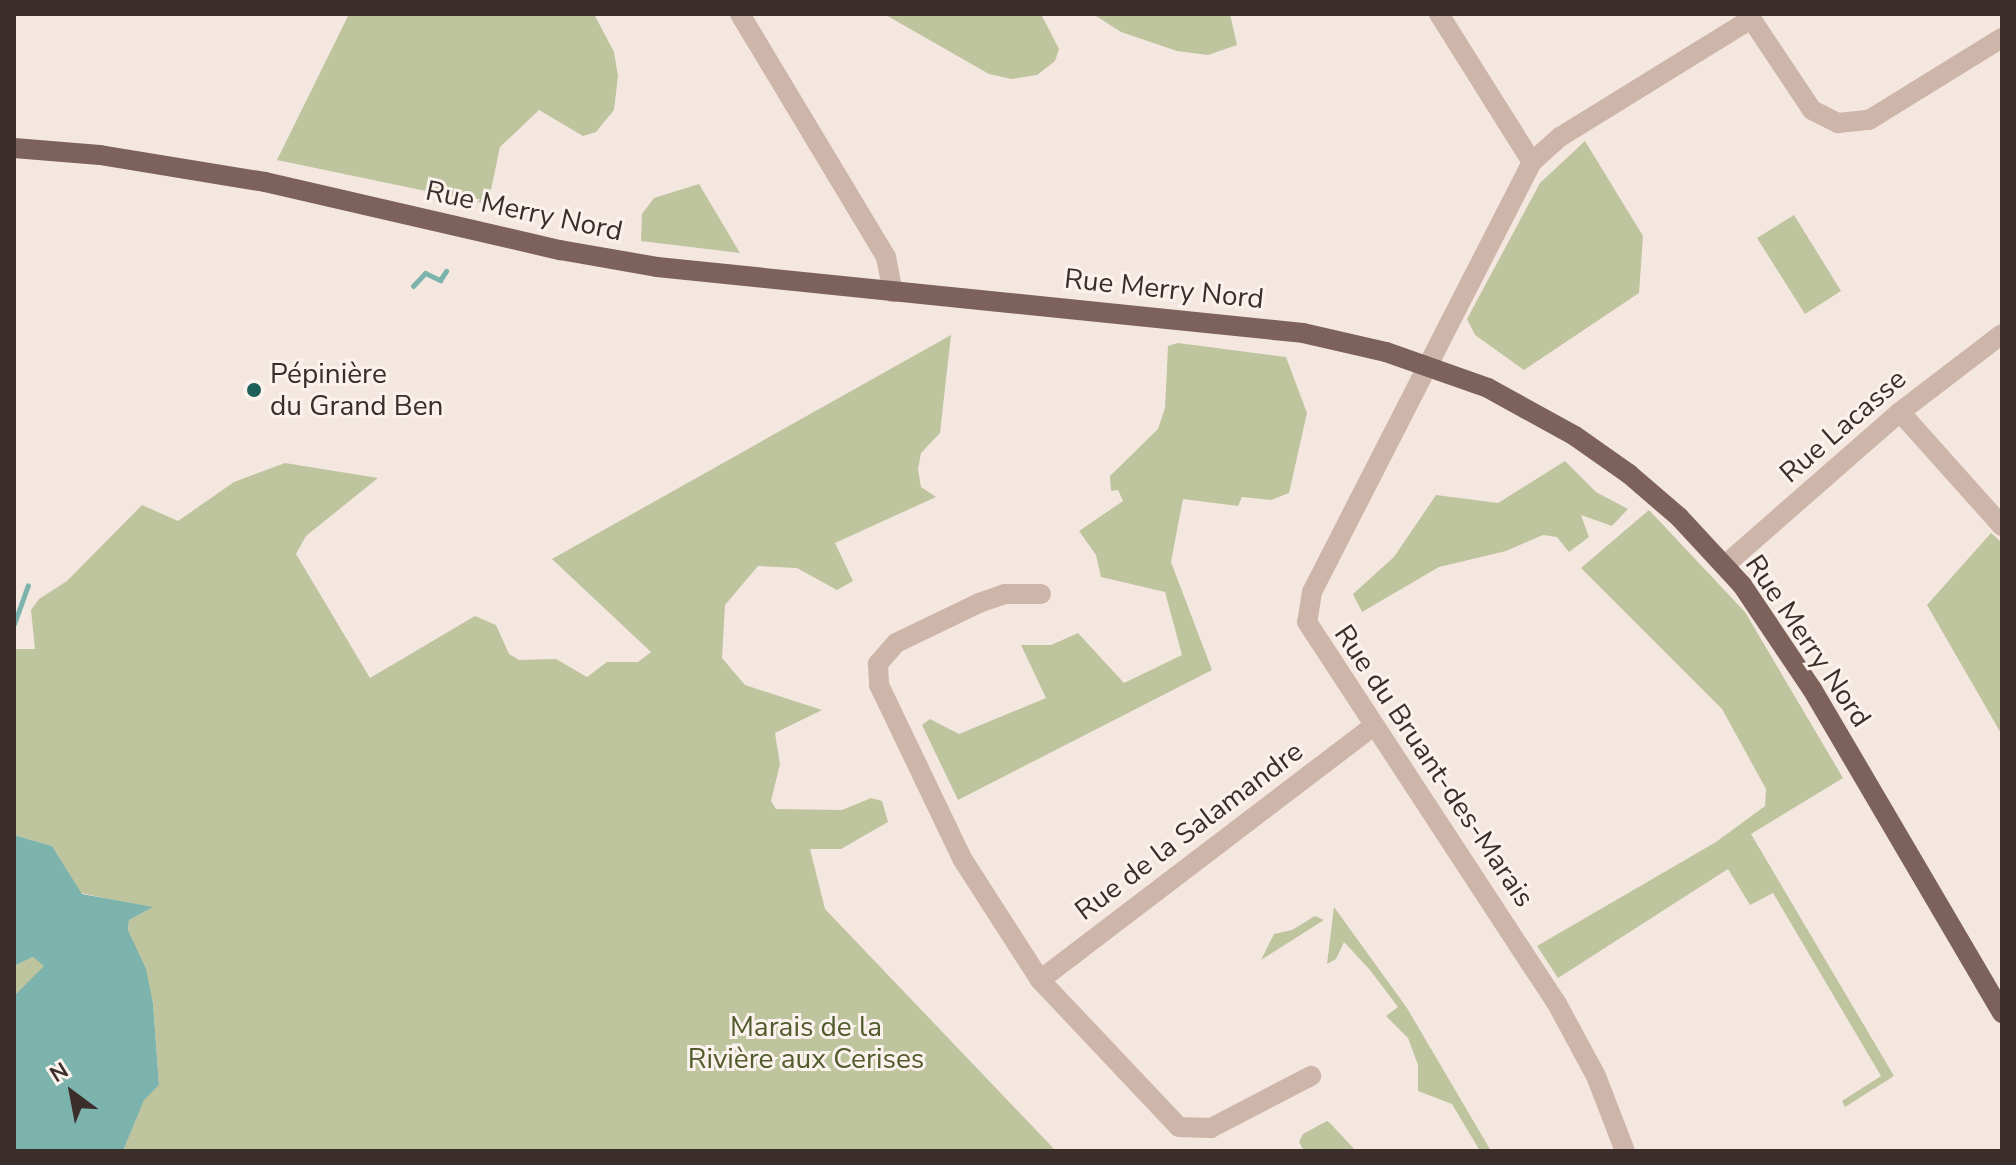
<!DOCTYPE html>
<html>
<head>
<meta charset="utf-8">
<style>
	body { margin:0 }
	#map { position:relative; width:2016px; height:1165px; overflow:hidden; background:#f4e7e0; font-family:"Nunito Sans",sans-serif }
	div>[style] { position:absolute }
	.green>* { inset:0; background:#bec59e }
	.water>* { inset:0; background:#7db3ad }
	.stream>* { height:5px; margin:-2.5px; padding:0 2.5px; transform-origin:2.5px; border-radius:2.5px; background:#7db3ad }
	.minor>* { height:20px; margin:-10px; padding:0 10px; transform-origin:10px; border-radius:10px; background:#ceb5aa }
	.major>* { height:20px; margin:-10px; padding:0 10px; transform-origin:10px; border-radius:10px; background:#7d615b }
	.dots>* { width:22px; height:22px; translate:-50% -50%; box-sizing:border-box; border:4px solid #fbf2ed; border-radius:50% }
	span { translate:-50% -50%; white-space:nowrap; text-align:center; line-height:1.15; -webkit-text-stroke:6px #fbf2ed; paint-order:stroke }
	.street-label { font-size:28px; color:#3b2d2a }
	.poi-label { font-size:28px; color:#3b2d2a }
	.left { translate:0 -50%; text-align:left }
	.park-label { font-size:28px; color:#515b2c }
	.frame { position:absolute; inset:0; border:16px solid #3b2d2a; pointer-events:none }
	.north { position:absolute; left:32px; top:1053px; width:80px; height:80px; -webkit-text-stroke:6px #fbf2ed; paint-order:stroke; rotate:328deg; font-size:22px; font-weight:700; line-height:32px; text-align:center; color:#3b2d2a }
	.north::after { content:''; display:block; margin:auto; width:28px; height:36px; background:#3b2d2a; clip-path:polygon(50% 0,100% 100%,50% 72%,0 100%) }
</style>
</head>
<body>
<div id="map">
	<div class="green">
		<i style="clip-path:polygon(349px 14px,594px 14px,614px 52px,618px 76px,614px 110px,596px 132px,583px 136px,539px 110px,500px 147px,488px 204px,277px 160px)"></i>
		<i style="clip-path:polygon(884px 14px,1041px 14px,1059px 49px,1055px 61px,1037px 75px,1012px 79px,989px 74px)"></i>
		<i style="clip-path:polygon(1093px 14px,1230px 14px,1237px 45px,1208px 55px,1177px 51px,1121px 32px)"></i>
		<i style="clip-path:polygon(1585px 141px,1643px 236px,1639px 293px,1524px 370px,1475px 335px,1467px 319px,1540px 183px)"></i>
		<i style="clip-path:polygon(699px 184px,740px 253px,641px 241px,642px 214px,654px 198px)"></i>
		<i style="clip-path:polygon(1794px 215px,1841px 291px,1805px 314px,1757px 238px)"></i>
		<i style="clip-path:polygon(951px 335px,940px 433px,921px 453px,918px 469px,921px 487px,936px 497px,835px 543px,853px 581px,837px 590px,797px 568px,758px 566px,725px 605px,722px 658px,745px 685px,822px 710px,775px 733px,780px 764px,771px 801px,776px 809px,842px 810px,871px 798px,882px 801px,888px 822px,841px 849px,810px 849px,825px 909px,1056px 1151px,123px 1151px,144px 1099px,159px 1085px,153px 1003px,145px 969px,128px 930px,129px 920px,151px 908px,81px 893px,52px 846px,14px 835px,14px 649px,35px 649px,31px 610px,39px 599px,67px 581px,142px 505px,178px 521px,234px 482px,285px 463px,378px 478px,306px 536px,296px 554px,370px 678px,475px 616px,496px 625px,509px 654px,519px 660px,556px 659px,587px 677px,607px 662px,638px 662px,651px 652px,552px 559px)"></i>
		<i style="clip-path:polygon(1178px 343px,1286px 357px,1307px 413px,1289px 493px,1271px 500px,1242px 497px,1238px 506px,1183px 499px,1171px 562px,1212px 670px,958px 800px,922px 725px,930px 719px,959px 734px,1046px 698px,1021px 645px,1051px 645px,1078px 633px,1124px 683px,1182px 655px,1165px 592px,1101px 577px,1096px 555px,1079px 531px,1123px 501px,1118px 490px,1111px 491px,1110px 476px,1158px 429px,1165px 408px,1168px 346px)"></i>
		<i style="clip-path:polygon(1565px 461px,1596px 492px,1628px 509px,1612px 526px,1581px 515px,1589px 537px,1569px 552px,1557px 537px,1543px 535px,1506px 551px,1439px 567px,1362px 612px,1353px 594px,1394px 557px,1436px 495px,1498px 503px)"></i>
		<i style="clip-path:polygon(1649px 510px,1745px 612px,1843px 778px,1751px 834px,1894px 1076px,1845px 1107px,1842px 1101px,1881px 1076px,1773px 893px,1750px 905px,1728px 869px,1558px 978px,1537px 946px,1716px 842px,1765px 806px,1766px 789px,1722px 709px,1581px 568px)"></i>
		<i style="clip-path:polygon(1991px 533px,2002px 543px,2002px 735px,1927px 605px)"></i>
		<i style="clip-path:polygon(1334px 907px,1407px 1008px,1491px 1151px,1480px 1151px,1452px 1104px,1418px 1091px,1418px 1065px,1408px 1038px,1386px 1016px,1398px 1007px,1370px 970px,1344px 942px,1336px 959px,1327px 964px)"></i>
		<i style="clip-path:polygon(1315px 916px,1324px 920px,1261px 960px,1274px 934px,1292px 930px)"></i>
		<i style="clip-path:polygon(33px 957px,45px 966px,14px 996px,14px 966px)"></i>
		<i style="clip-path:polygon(1327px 1121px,1330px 1123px,1356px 1151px,1304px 1151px,1299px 1142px,1303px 1134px)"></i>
	</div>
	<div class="water">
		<i style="clip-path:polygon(14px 835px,52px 846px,82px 894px,153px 907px,129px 920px,128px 930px,146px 969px,153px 1003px,159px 1085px,144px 1100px,123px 1151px,14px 1151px,14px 996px,44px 966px,33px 957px,14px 966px)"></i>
	</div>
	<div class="stream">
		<i style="left:413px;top:286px;width:18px;rotate:-47deg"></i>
		<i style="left:425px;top:273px;width:17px;rotate:25deg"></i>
		<i style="left:440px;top:280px;width:11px;rotate:-56deg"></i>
		<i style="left:14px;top:624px;width:41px;rotate:-70.3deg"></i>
	</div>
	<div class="minor">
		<i style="left:740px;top:14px;width:283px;rotate:59deg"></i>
		<i style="left:886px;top:257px;width:36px;rotate:79deg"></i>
		<i style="left:1439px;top:14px;width:175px;rotate:57.9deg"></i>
		<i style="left:1532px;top:162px;width:483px;rotate:117.1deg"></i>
		<i style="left:1312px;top:592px;width:30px;rotate:99deg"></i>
		<i style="left:1307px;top:622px;width:454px;rotate:56.8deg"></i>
		<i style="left:1556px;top:1002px;width:84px;rotate:61.6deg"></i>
		<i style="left:1596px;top:1076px;width:80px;rotate:68.9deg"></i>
		<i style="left:1748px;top:14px;width:115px;rotate:56.3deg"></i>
		<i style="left:1812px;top:110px;width:29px;rotate:27deg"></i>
		<i style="left:1838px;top:123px;width:31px;rotate:-6deg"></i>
		<i style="left:1869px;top:120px;width:156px;rotate:-31.7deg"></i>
		<i style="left:1532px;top:162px;width:38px;rotate:-42deg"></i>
		<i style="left:1560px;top:137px;width:225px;rotate:-31.7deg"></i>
		<i style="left:1900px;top:412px;width:153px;rotate:48.2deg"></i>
		<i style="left:1725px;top:565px;width:232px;rotate:-41.2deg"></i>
		<i style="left:1900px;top:412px;width:128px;rotate:-37.4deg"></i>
		<i style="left:1041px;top:594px;width:36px;rotate:180deg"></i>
		<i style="left:1005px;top:594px;width:28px;rotate:161deg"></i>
		<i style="left:979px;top:603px;width:92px;rotate:154.3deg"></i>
		<i style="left:896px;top:643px;width:28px;rotate:131deg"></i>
		<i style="left:878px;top:664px;width:21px;rotate:87deg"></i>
		<i style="left:879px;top:685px;width:194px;rotate:64.4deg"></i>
		<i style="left:963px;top:860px;width:143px;rotate:57.3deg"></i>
		<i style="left:1040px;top:980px;width:202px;rotate:46.6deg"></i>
		<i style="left:1179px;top:1127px;width:32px;rotate:2deg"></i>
		<i style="left:1211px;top:1128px;width:113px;rotate:-27.5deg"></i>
		<i style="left:1040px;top:980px;width:419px;rotate:-37.3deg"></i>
	</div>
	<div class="major">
		<i style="left:14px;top:148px;width:86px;rotate:4.7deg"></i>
		<i style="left:100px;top:155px;width:167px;rotate:9.3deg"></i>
		<i style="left:265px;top:182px;width:303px;rotate:13deg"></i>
		<i style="left:560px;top:250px;width:98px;rotate:9.9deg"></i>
		<i style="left:657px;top:267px;width:649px;rotate:5.83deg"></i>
		<i style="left:1303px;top:333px;width:85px;rotate:12.9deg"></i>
		<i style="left:1386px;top:352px;width:108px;rotate:19.4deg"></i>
		<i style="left:1488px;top:388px;width:99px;rotate:28.9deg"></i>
		<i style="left:1575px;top:436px;width:66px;rotate:35.1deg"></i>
		<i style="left:1629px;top:474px;width:66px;rotate:40.7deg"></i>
		<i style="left:1679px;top:517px;width:93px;rotate:47.2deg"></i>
		<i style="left:1742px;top:585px;width:125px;rotate:56.1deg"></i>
		<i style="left:1812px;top:689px;width:376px;rotate:59.6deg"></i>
	</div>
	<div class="dots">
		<i style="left:254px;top:390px;background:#1d5f59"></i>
	</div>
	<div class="street-label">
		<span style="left:524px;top:211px;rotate:12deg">Rue Merry Nord</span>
		<span style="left:1164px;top:289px;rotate:6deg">Rue Merry Nord</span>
		<span style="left:1843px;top:426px;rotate:-41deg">Rue Lacasse</span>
		<span style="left:1808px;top:641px;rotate:56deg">Rue Merry Nord</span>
		<span style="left:1434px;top:766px;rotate:56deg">Rue du Bruant-des-Marais</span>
		<span style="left:1189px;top:831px;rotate:-37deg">Rue de la Salamandre</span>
	</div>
	<div class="poi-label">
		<span class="left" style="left:270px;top:390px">Pépinière<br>du Grand Ben</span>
	</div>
	<div class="park-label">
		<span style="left:806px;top:1043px">Marais de la<br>Rivière aux Cerises</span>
	</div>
	<div class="frame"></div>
	<div class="north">N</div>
</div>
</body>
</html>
